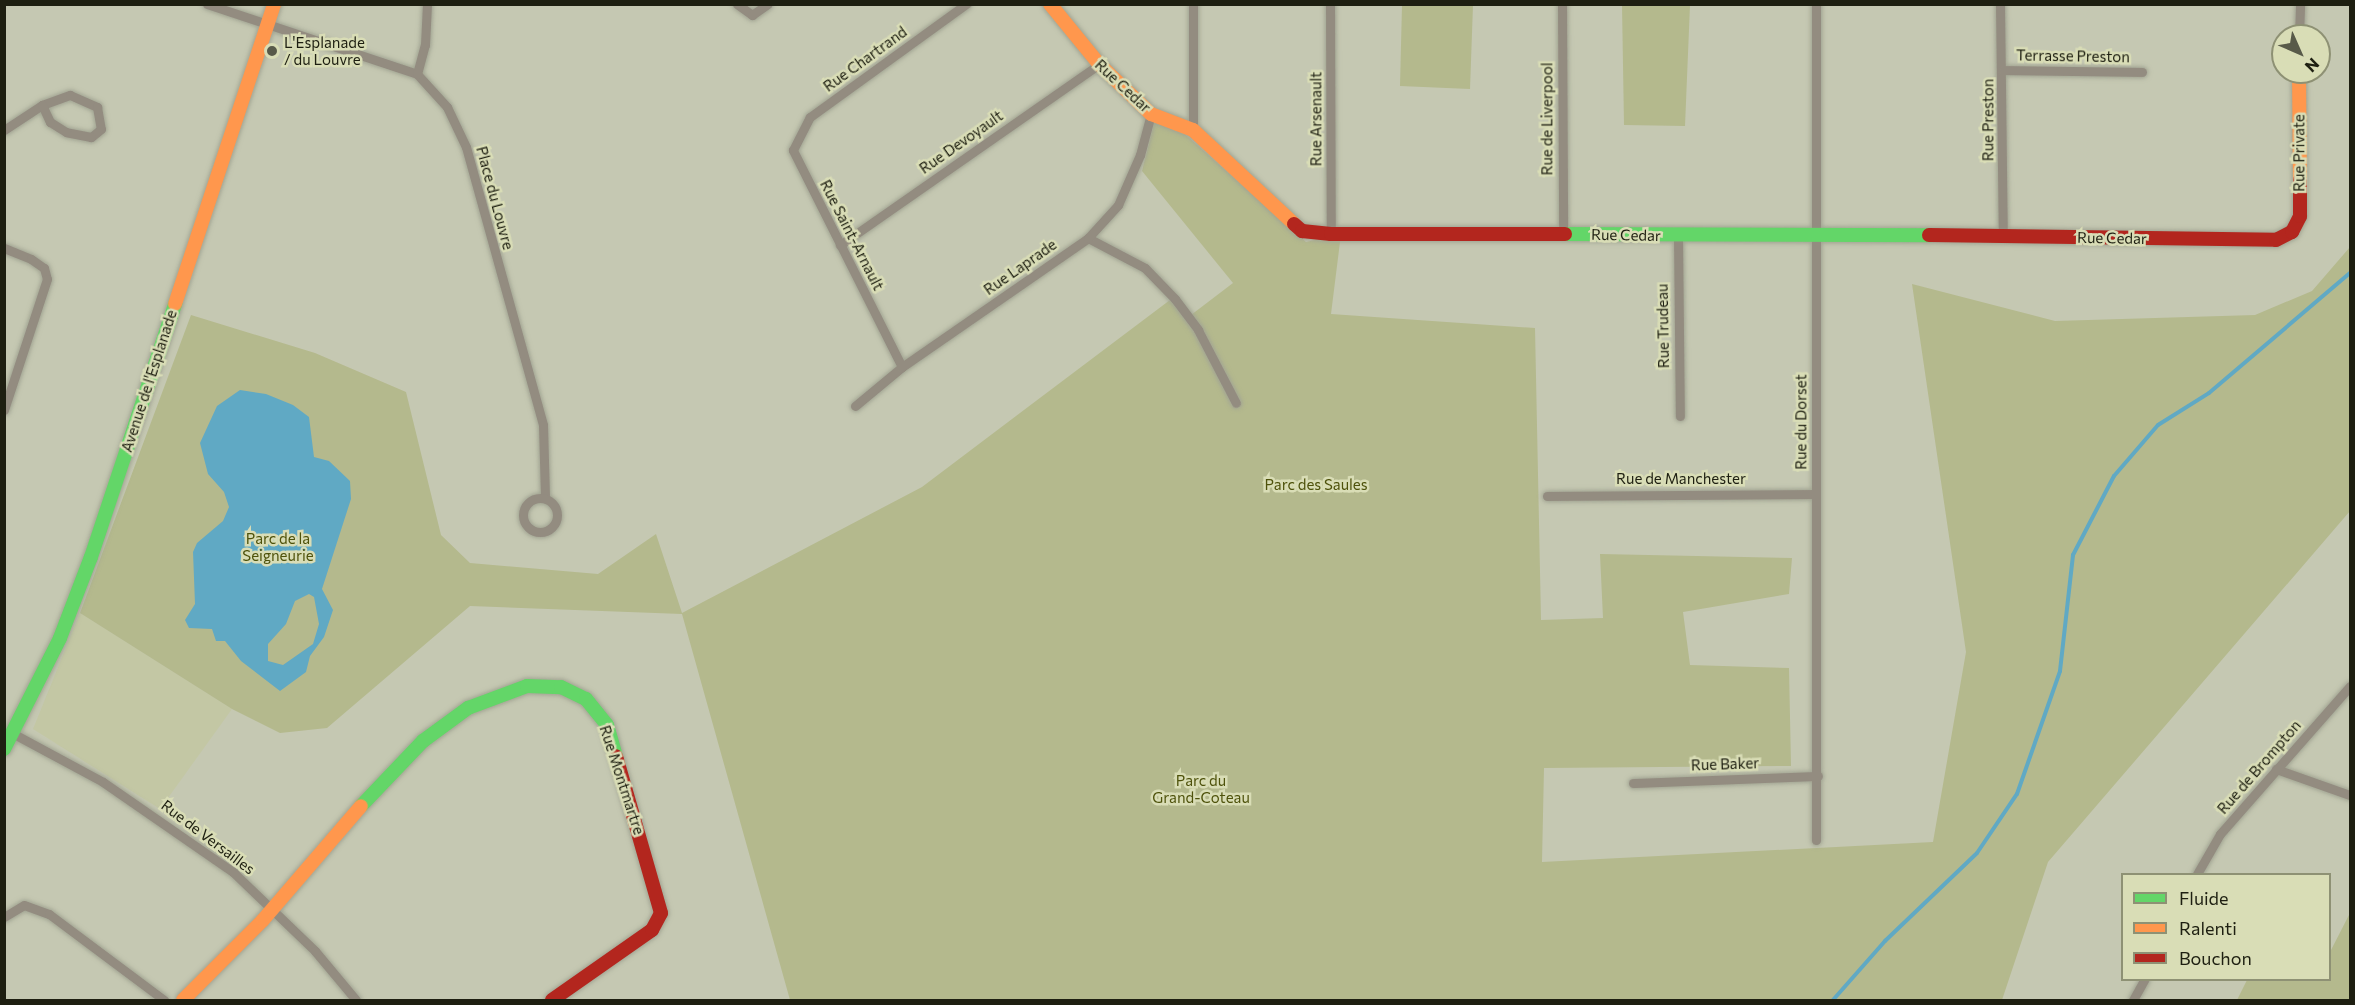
<!DOCTYPE html>
<html>
<head>
<meta charset="utf-8">
<style>
	body { margin:0 }
	#map { position:relative; width:2355px; height:1005px; overflow:hidden; background:#c5c8b2; font-family:Commissioner,sans-serif }
	div>[style] { position:absolute }
	.built>* { inset:0; background:#c3c7a4 }
	.green>* { inset:0; background:#b4b98d }
	.water>* { inset:0; background:#60a9c4 }
	.stream>* { height:4px; margin:-2px; padding:0 2px; transform-origin:2px; border-radius:2px; background:#60a9c4 }
	.roads { filter:drop-shadow(0 0 2px #a2a593) drop-shadow(0 0 2px #a2a593) }
	.street>* { height:9px; margin:-4.5px; padding:0 4.5px; transform-origin:4.5px; border-radius:4.5px; background:#938c80 }
	.street>.ring { margin:-4.5px; padding:0; box-sizing:content-box; background:none; border:9px solid #938c80; border-radius:50% }
	.fast>* { height:14px; margin:-7px; padding:0 7px; transform-origin:7px; border-radius:7px; background:#63d668 }
	.slow>* { height:14px; margin:-7px; padding:0 7px; transform-origin:7px; border-radius:7px; background:#ff974d }
	.jam>* { height:14px; margin:-7px; padding:0 7px; transform-origin:7px; border-radius:7px; background:#b3261e }
	.dots>* { width:16px; height:16px; translate:-50% -50%; box-sizing:border-box; border:3px solid #d9ddb6; border-radius:50% }
	span { translate:-50% -50%; white-space:nowrap; text-align:center; line-height:1.15; -webkit-text-stroke:5px #d9ddb6; paint-order:stroke }
	.poi-label { font-size:15px; color:#1e1f11 }
	.left { translate:0 -50%; text-align:left }
	.street-label { font-size:15px; color:#1e1f11 }
	.park-label { font-size:15px; color:#4e520b }
	.frame { position:absolute; inset:0; border:6px solid #1e1f11; pointer-events:none }
	.legend { position:absolute; left:2121px; top:873px; width:210px; height:108px; box-sizing:border-box; background:#d9ddb6; border:2px solid #8e9174; margin:0; padding:8px 10px; list-style:none; font-size:18px; color:#1e1f11 }
	.legend li { display:flex; align-items:center; gap:12px; height:30px }
	.legend b { width:30px; border:2px solid #8e9174 }
	.north { position:absolute; left:2271px; top:24px; width:60px; height:60px; box-sizing:border-box; background:#d9ddb6; border:2px solid #8e9174; border-radius:50%; rotate:135deg; font-size:16px; font-weight:700; line-height:24px; text-align:center; color:#1e1f11 }
	.north::after { content:''; display:block; margin:auto; width:21px; height:27px; background:#585a49; clip-path:polygon(50% 0,100% 100%,50% 72%,0 100%) }
</style>
</head>
<body>
<div id="map">
	<div class="built">
		<i style="clip-path:polygon(80px 613px,232px 709px,160px 809px,33px 729px)"></i>
	</div>
	<div class="green">
		<i style="clip-path:polygon(1402px 5px,1473px 5px,1470px 89px,1400px 86px)"></i>
		<i style="clip-path:polygon(1622px 5px,1690px 5px,1685px 126px,1624px 125px)"></i>
		<i style="clip-path:polygon(1156px 115px,1187px 136px,1306px 242px,1341px 234px,1331px 314px,1535px 328px,1541px 620px,1603px 618px,1600px 554px,1792px 558px,1789px 594px,1683px 612px,1690px 665px,1789px 668px,1791px 766px,1544px 768px,1542px 862px,1933px 842px,1966px 652px,1912px 284px,2055px 321px,2255px 315px,2312px 291px,2350px 247px,2350px 511px,2048px 862px,2002px 1000px,790px 1000px,682px 614px,470px 606px,327px 728px,280px 733px,232px 709px,80px 613px,191px 315px,315px 353px,406px 392px,441px 535px,470px 563px,598px 574px,656px 534px,682px 613px,922px 487px,1170px 300px,1191px 315px,1233px 283px,1142px 171px)"></i>
		<i style="clip-path:polygon(2350px 913px,2350px 1000px,2237px 1000px,2247px 980px,2330px 980px,2330px 952px)"></i>
	</div>
	<div class="water">
		<i style="clip-path:polygon(evenodd,240px 390px,266px 394px,293px 405px,309px 417px,314px 457px,329px 461px,350px 481px,351px 499px,322px 589px,333px 610px,324px 637px,310px 656px,306px 672px,280px 691px,241px 661px,225px 641px,216px 641px,212px 629px,189px 628px,185px 620px,195px 604px,193px 552px,197px 543px,223px 521px,229px 507px,224px 492px,208px 474px,200px 443px,217px 406px,240px 390px,309px 594px,314px 597px,319px 624px,313px 644px,283px 665px,268px 661px,268px 644px,286px 624px,295px 601px,309px 594px)"></i>
	</div>
	<div class="stream">
		<i style="left:1833px;top:1000px;width:79px;rotate:-48.6deg"></i>
		<i style="left:1885px;top:941px;width:127px;rotate:-43.7deg"></i>
		<i style="left:1977px;top:853px;width:71px;rotate:-55.9deg"></i>
		<i style="left:2017px;top:794px;width:130px;rotate:-70.7deg"></i>
		<i style="left:2060px;top:671px;width:117px;rotate:-83.6deg"></i>
		<i style="left:2073px;top:555px;width:89px;rotate:-62.6deg"></i>
		<i style="left:2114px;top:476px;width:67px;rotate:-49.2deg"></i>
		<i style="left:2158px;top:425px;width:60px;rotate:-32.1deg"></i>
		<i style="left:2209px;top:393px;width:185px;rotate:-40.4deg"></i>
	</div>
	<div class="roads">
		<div class="street">
			<i style="left:207px;top:4px;width:221px;rotate:18.4deg"></i>
			<i style="left:417px;top:74px;width:45px;rotate:47.7deg"></i>
			<i style="left:447px;top:107px;width:44px;rotate:64.6deg"></i>
			<i style="left:466px;top:147px;width:288px;rotate:74.5deg"></i>
			<i style="left:543px;top:425px;width:72px;rotate:88.4deg"></i>
			<i style="left:737px;top:4px;width:19px;rotate:36deg"></i>
			<i style="left:752px;top:15px;width:19px;rotate:-35deg"></i>
			<i style="left:1193px;top:4px;width:126px;rotate:90deg"></i>
			<i style="left:1330px;top:4px;width:230px;rotate:89.8deg"></i>
			<i style="left:1562px;top:4px;width:229px;rotate:89.7deg"></i>
			<i style="left:2000px;top:4px;width:232px;rotate:89.3deg"></i>
			<i style="left:2299px;top:36px;width:32px;rotate:-88deg"></i>
			<i style="left:2003px;top:70px;width:139px;rotate:0.8deg"></i>
			<i style="left:417px;top:74px;width:30px;rotate:-75deg"></i>
			<i style="left:425px;top:45px;width:41px;rotate:-87.2deg"></i>
			<i style="left:4px;top:130px;width:45px;rotate:-33.3deg"></i>
			<i style="left:42px;top:105px;width:30px;rotate:-20deg"></i>
			<i style="left:70px;top:95px;width:30px;rotate:24deg"></i>
			<i style="left:97px;top:107px;width:22px;rotate:80deg"></i>
			<i style="left:101px;top:129px;width:13px;rotate:141deg"></i>
			<i style="left:91px;top:137px;width:25px;rotate:-169deg"></i>
			<i style="left:66px;top:132px;width:19px;rotate:-148deg"></i>
			<i style="left:50px;top:122px;width:19px;rotate:-115deg"></i>
			<i style="left:1678px;top:236px;width:180px;rotate:89.4deg"></i>
			<i style="left:1088px;top:238px;width:64px;rotate:27.8deg"></i>
			<i style="left:1145px;top:268px;width:43px;rotate:45.9deg"></i>
			<i style="left:1175px;top:299px;width:39px;rotate:53deg"></i>
			<i style="left:1198px;top:330px;width:82px;rotate:62.5deg"></i>
			<i style="left:840px;top:245px;width:316px;rotate:-34.9deg"></i>
			<i style="left:4px;top:248px;width:29px;rotate:22deg"></i>
			<i style="left:31px;top:259px;width:16px;rotate:35deg"></i>
			<i style="left:44px;top:268px;width:11px;rotate:75deg"></i>
			<i style="left:47px;top:279px;width:138px;rotate:108.2deg"></i>
			<i style="left:902px;top:367px;width:243px;rotate:-116.7deg"></i>
			<i style="left:793px;top:150px;width:37px;rotate:-63deg"></i>
			<i style="left:810px;top:117px;width:193px;rotate:-35.9deg"></i>
			<i style="left:855px;top:406px;width:61px;rotate:-39.7deg"></i>
			<i style="left:902px;top:367px;width:226px;rotate:-34.7deg"></i>
			<i style="left:1088px;top:238px;width:45px;rotate:-47.7deg"></i>
			<i style="left:1118px;top:205px;width:55px;rotate:-66.3deg"></i>
			<i style="left:1140px;top:155px;width:42px;rotate:-75deg"></i>
			<i style="left:1547px;top:496px;width:269px;rotate:-0.4deg"></i>
			<i class="ring" style="left:523px;top:498px;width:25px;height:25px"></i>
			<i style="left:14px;top:734px;width:101px;rotate:28.3deg"></i>
			<i style="left:103px;top:782px;width:158px;rotate:34.7deg"></i>
			<i style="left:233px;top:872px;width:114px;rotate:43.9deg"></i>
			<i style="left:315px;top:951px;width:64px;rotate:50.1deg"></i>
			<i style="left:2276px;top:769px;width:78px;rotate:19.4deg"></i>
			<i style="left:1633px;top:783px;width:185px;rotate:-2.2deg"></i>
			<i style="left:1816px;top:840px;width:836px;rotate:-90deg"></i>
			<i style="left:2197px;top:874px;width:46px;rotate:-60.1deg"></i>
			<i style="left:2220px;top:834px;width:197px;rotate:-48.7deg"></i>
			<i style="left:4px;top:917px;width:23px;rotate:-31deg"></i>
			<i style="left:24px;top:905px;width:27px;rotate:20deg"></i>
			<i style="left:49px;top:914px;width:144px;rotate:36.8deg"></i>
			<i style="left:2133px;top:1000px;width:23px;rotate:-61deg"></i>
		</div>
		<div class="fast">
			<i style="left:1565px;top:234px;width:364px;rotate:0.2deg"></i>
			<i style="left:4px;top:749px;width:124px;rotate:-63.2deg"></i>
			<i style="left:60px;top:638px;width:87px;rotate:-69.1deg"></i>
			<i style="left:91px;top:557px;width:267px;rotate:-71.6deg"></i>
			<i style="left:361px;top:806px;width:90px;rotate:-46.4deg"></i>
			<i style="left:423px;top:741px;width:56px;rotate:-36.3deg"></i>
			<i style="left:468px;top:708px;width:63px;rotate:-20.4deg"></i>
			<i style="left:527px;top:686px;width:34px;rotate:2deg"></i>
			<i style="left:561px;top:687px;width:28px;rotate:26deg"></i>
			<i style="left:586px;top:699px;width:33px;rotate:51deg"></i>
			<i style="left:607px;top:725px;width:32px;rotate:74deg"></i>
		</div>
		<div class="slow">
			<i style="left:1050px;top:4px;width:77px;rotate:50.8deg"></i>
			<i style="left:1099px;top:64px;width:72px;rotate:43.9deg"></i>
			<i style="left:1151px;top:114px;width:45px;rotate:20.9deg"></i>
			<i style="left:1193px;top:130px;width:138px;rotate:42.9deg"></i>
			<i style="left:2299px;top:72px;width:108px;rotate:89.5deg"></i>
			<i style="left:175px;top:304px;width:316px;rotate:-71.7deg"></i>
			<i style="left:183px;top:1000px;width:113px;rotate:-45deg"></i>
			<i style="left:263px;top:920px;width:150px;rotate:-49.3deg"></i>
		</div>
		<div class="jam">
			<i style="left:1294px;top:224px;width:11px;rotate:41deg"></i>
			<i style="left:1302px;top:231px;width:29px;rotate:6deg"></i>
			<i style="left:1331px;top:234px;width:234px"></i>
			<i style="left:1929px;top:235px;width:347px;rotate:0.8deg"></i>
			<i style="left:2276px;top:240px;width:18px;rotate:-27deg"></i>
			<i style="left:2292px;top:232px;width:18px;rotate:-63deg"></i>
			<i style="left:2300px;top:216px;width:36px;rotate:-90deg"></i>
			<i style="left:552px;top:1000px;width:122px;rotate:-35deg"></i>
			<i style="left:652px;top:930px;width:19px;rotate:-62deg"></i>
			<i style="left:661px;top:913px;width:163px;rotate:-106deg"></i>
		</div>
	</div>
	<div class="dots">
		<i style="left:272px;top:51px;background:#585a49"></i>
	</div>
	<div class="poi-label">
		<span class="left" style="left:284px;top:51px">L'Esplanade<br>/ du Louvre</span>
	</div>
	<div class="street-label">
		<span style="left:2073px;top:56px;rotate:1deg">Terrasse Preston</span>
		<span style="left:865px;top:59px;rotate:-36deg">Rue Chartrand</span>
		<span style="left:1123px;top:86px;rotate:43deg">Rue Cedar</span>
		<span style="left:1316px;top:119px;rotate:-90deg">Rue Arsenault</span>
		<span style="left:1547px;top:119px;rotate:-90deg">Rue de Liverpool</span>
		<span style="left:1988px;top:120px;rotate:-90deg">Rue Preston</span>
		<span style="left:961px;top:142px;rotate:-35deg">Rue Devoyault</span>
		<span style="left:2299px;top:153px;rotate:-90deg">Rue Private</span>
		<span style="left:495px;top:198px;rotate:75deg">Place du Louvre</span>
		<span style="left:852px;top:235px;rotate:63deg">Rue Saint-Arnault</span>
		<span style="left:1626px;top:235px;rotate:1deg">Rue Cedar</span>
		<span style="left:2112px;top:238px;rotate:1deg">Rue Cedar</span>
		<span style="left:1020px;top:267px;rotate:-35deg">Rue Laprade</span>
		<span style="left:1663px;top:326px;rotate:-91deg">Rue Trudeau</span>
		<span style="left:149px;top:381px;rotate:-72deg">Avenue de l'Esplanade</span>
		<span style="left:1801px;top:422px;rotate:-90deg">Rue du Dorset</span>
		<span style="left:1681px;top:479px">Rue de Manchester</span>
		<span style="left:1725px;top:764px;rotate:-2deg">Rue Baker</span>
		<span style="left:2259px;top:767px;rotate:-49deg">Rue de Brompton</span>
		<span style="left:622px;top:780px;rotate:72deg">Rue Montmartre</span>
		<span style="left:208px;top:837px;rotate:37deg">Rue de Versailles</span>
	</div>
	<div class="park-label">
		<span style="left:1316px;top:485px">Parc des Saules</span>
		<span style="left:278px;top:547px">Parc de la<br>Seigneurie</span>
		<span style="left:1201px;top:789px">Parc du<br>Grand-Coteau</span>
	</div>
	<div class="frame"></div>
	<ul class="legend">
	<li><b style="height:8px;background:#63d668"></b>Fluide</li>
	<li><b style="height:8px;background:#ff974d"></b>Ralenti</li>
	<li><b style="height:8px;background:#b3261e"></b>Bouchon</li>
	</ul>
	<div class="north">N</div>
</div>
</body>
</html>
